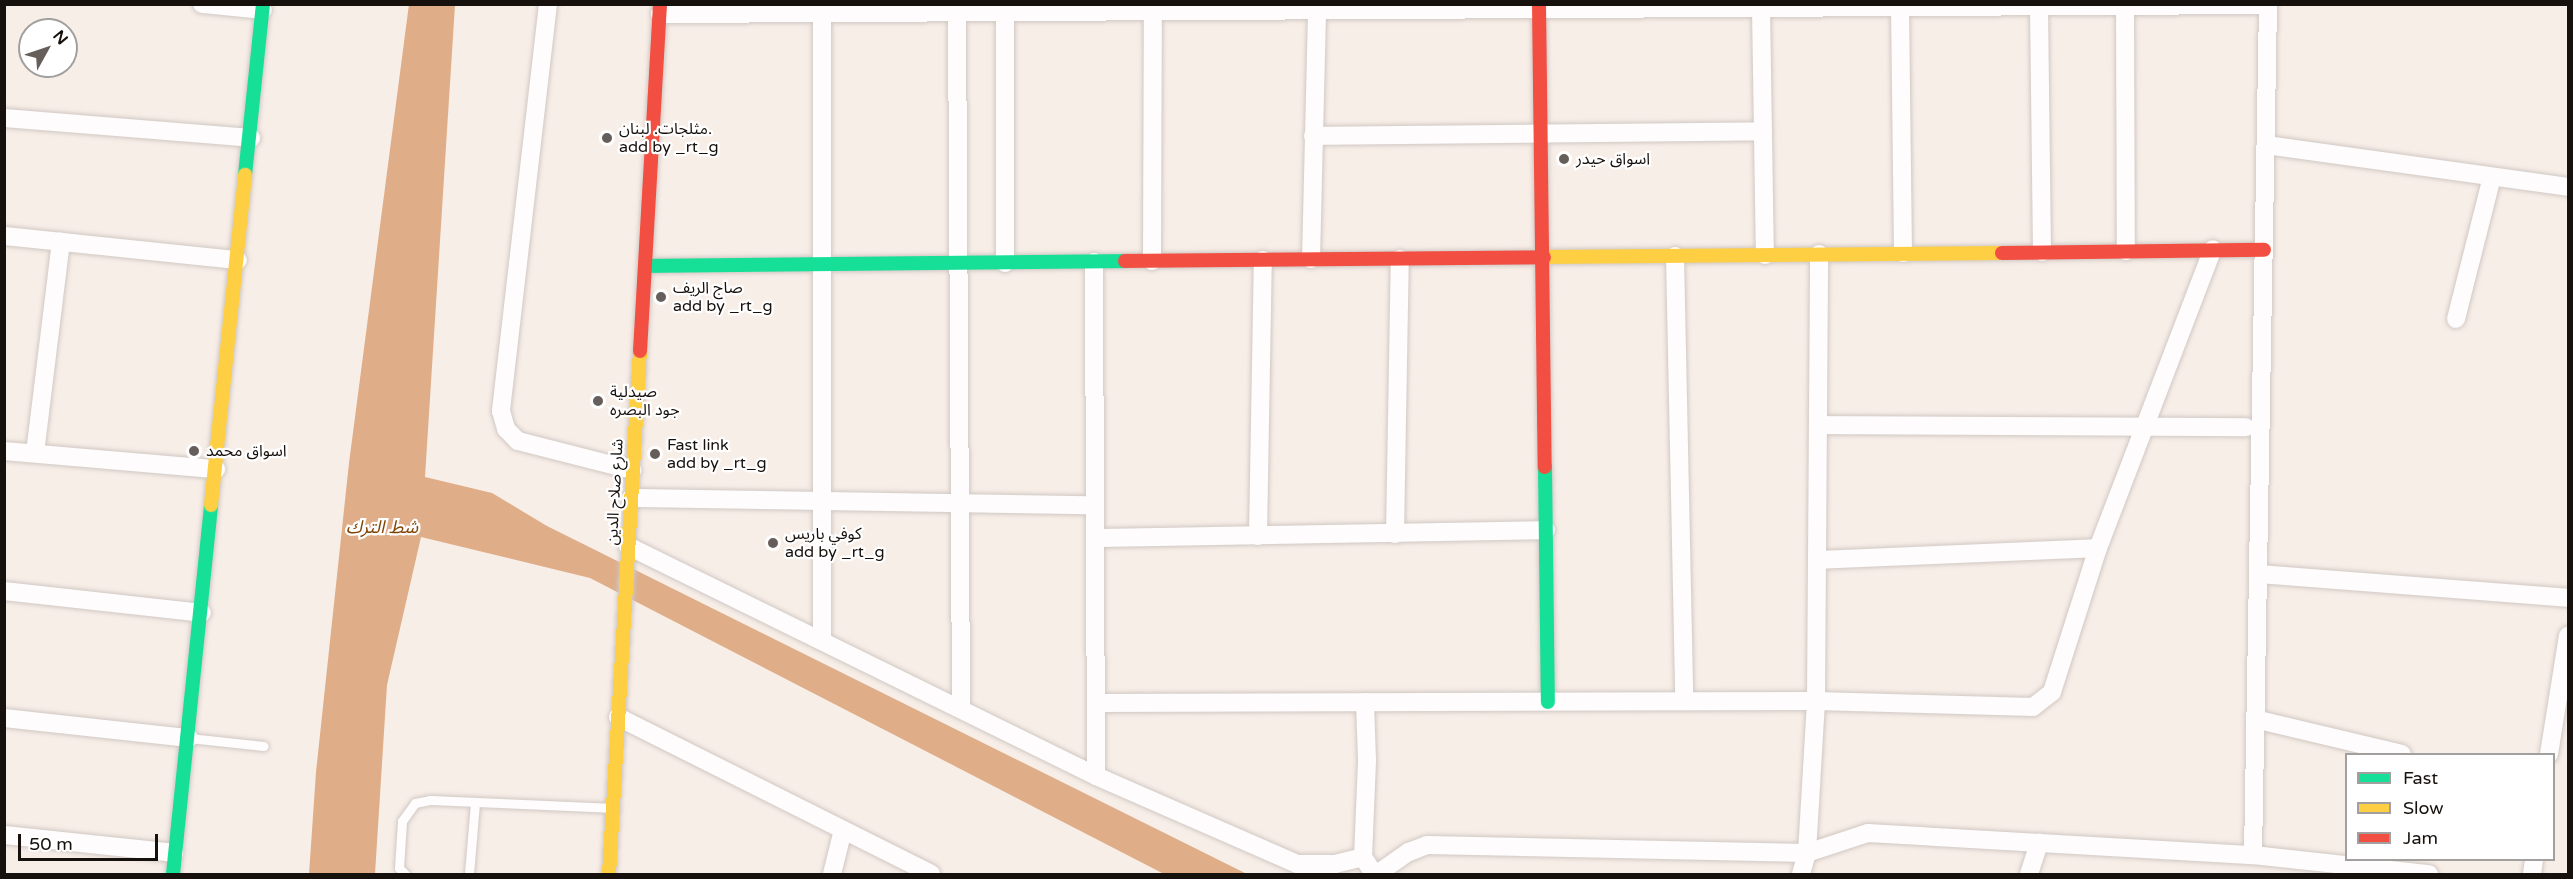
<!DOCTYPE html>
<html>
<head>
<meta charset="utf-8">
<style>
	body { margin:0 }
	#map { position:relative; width:2573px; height:879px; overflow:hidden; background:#f8eee8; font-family:"Varela Round","Noto Sans Arabic",sans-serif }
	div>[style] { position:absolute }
	.water>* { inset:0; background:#dfae89 }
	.roads { filter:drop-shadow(0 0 2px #d0c8c3) drop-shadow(0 0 2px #d0c8c3) }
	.lane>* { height:9px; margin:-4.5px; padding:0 4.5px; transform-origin:4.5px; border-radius:4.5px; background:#fefcfc }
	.street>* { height:18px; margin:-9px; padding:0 9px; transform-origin:9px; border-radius:9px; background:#fefcfc }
	.fast>* { height:14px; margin:-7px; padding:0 7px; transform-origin:7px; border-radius:7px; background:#16e098 }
	.slow>* { height:14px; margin:-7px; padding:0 7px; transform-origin:7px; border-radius:7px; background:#ffcf43 }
	.jam>* { height:14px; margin:-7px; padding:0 7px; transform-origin:7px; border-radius:7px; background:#f24e42 }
	.dots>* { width:16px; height:16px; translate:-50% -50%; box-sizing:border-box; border:3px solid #fff; border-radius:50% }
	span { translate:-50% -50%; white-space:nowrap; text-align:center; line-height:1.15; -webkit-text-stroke:4.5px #fff; paint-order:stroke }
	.poi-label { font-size:16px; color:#17110d }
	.left { translate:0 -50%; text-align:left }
	.street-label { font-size:16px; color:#17110d }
	.water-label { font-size:18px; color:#814404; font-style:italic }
	.frame { position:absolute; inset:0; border:6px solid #17110d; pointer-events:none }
	.legend { position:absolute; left:2345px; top:753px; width:210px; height:108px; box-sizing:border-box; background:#fff; border:2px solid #a2a09e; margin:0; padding:8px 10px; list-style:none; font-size:18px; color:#17110d }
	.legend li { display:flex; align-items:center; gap:12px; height:30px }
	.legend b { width:30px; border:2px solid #a2a09e }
	.north { position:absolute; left:18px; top:18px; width:60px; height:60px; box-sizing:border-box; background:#fff; border:2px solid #a2a09e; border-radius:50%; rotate:50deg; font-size:16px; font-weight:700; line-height:24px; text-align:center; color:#17110d }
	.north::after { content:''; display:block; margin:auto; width:21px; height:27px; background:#665e5a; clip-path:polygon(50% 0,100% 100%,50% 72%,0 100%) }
	.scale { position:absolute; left:18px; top:834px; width:140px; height:27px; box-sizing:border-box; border:3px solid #17110d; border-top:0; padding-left:8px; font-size:18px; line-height:21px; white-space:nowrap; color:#17110d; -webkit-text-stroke:4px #fff; paint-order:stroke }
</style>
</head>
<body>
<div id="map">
	<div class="water">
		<i style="clip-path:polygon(409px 4px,455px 5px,425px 477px,492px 493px,547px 526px,1247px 874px,1164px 874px,590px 578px,421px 537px,387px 685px,375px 874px,309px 874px,316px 772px,349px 463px)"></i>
	</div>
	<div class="roads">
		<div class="lane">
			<i style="left:189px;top:738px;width:75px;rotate:6.1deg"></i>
			<i style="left:405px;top:874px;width:8px;rotate:-135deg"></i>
			<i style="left:399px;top:868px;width:47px;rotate:-86.3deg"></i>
			<i style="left:402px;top:821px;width:22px;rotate:-54deg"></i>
			<i style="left:415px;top:803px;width:15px;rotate:-11deg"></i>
			<i style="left:430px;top:800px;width:180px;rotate:2.5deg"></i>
			<i style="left:469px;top:874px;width:72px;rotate:-85.2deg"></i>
		</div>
		<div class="street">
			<i style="left:202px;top:4px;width:61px;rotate:5.6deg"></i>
			<i style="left:548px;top:4px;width:410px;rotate:96.6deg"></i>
			<i style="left:501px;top:411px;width:19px;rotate:74deg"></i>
			<i style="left:506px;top:429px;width:17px;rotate:45deg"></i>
			<i style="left:518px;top:441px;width:118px;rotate:14.3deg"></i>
			<i style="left:2125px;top:6px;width:245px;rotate:89.8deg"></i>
			<i style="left:1900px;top:7px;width:246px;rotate:89.3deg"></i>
			<i style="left:2039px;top:7px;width:245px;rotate:89.3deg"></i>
			<i style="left:1761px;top:8px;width:247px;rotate:89.1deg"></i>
			<i style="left:957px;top:12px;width:696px;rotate:89.67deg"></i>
			<i style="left:1005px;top:12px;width:251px;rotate:90deg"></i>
			<i style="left:660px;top:14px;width:1608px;rotate:-0.32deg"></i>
			<i style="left:4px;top:118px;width:248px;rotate:4.6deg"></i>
			<i style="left:1313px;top:136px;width:450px;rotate:-0.6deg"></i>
			<i style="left:2266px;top:145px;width:305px;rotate:7.9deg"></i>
			<i style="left:4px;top:236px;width:235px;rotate:5.9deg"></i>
			<i style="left:1675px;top:256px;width:445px;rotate:88.8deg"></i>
			<i style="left:1311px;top:259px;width:249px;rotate:-88.6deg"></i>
			<i style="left:1152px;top:261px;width:257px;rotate:-89.8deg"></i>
			<i style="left:1094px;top:262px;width:514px;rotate:89.78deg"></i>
			<i style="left:2456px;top:319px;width:146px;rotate:-75.8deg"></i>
			<i style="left:1818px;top:425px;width:428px;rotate:0.3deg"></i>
			<i style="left:4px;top:451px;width:213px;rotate:4.9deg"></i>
			<i style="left:35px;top:453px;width:213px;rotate:-83deg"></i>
			<i style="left:631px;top:498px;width:464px;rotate:0.9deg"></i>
			<i style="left:1395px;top:534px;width:275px;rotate:-89deg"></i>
			<i style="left:1258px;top:536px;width:276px;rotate:-89deg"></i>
			<i style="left:1095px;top:538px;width:451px;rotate:-1deg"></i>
			<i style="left:628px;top:546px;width:521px;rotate:26.17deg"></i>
			<i style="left:1096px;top:776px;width:219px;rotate:23.6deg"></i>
			<i style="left:1297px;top:864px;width:38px"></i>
			<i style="left:1335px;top:864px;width:29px;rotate:-14deg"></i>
			<i style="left:1363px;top:857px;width:20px;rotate:57deg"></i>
			<i style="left:1817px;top:560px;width:281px;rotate:-2.4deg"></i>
			<i style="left:2258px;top:574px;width:311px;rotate:4.4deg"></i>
			<i style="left:4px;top:591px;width:199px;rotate:6.3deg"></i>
			<i style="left:822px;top:640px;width:636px;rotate:-90deg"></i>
			<i style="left:1097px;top:703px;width:719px;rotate:-0.16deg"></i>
			<i style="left:1816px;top:701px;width:217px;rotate:1.6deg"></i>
			<i style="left:2033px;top:707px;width:24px;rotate:-38deg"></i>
			<i style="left:2052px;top:692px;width:151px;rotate:-72.3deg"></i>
			<i style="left:2098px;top:548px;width:320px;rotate:-69deg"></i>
			<i style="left:618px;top:717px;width:350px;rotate:26.6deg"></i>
			<i style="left:4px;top:718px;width:186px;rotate:6.2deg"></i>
			<i style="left:2255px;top:719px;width:151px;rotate:13.4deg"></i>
			<i style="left:2549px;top:754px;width:120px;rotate:-80.9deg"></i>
			<i style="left:4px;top:835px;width:171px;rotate:6deg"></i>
			<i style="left:2253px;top:855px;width:851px;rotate:-88.99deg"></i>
			<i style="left:1363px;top:857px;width:97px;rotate:-87.6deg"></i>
			<i style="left:1367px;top:760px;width:58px;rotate:-92deg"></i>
			<i style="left:832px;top:874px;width:45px;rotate:-76deg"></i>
			<i style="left:1377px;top:874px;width:39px;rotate:-35deg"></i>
			<i style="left:1409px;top:852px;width:19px;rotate:-21deg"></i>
			<i style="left:1427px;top:845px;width:380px;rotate:1.2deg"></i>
			<i style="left:1807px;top:853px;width:64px;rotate:-18.2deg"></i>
			<i style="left:1868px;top:833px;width:386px;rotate:3.3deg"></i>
			<i style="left:2253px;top:855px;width:177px;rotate:6.2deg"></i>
			<i style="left:1801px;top:874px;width:22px;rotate:-74deg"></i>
			<i style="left:1807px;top:853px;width:152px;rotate:-86.6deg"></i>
			<i style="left:1816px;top:701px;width:447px;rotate:-89.6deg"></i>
			<i style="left:2029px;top:874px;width:33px;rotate:-72deg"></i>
			<i style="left:2532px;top:874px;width:14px;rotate:-82deg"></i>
		</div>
		<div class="fast">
			<i style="left:245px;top:175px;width:172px;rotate:-84deg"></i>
			<i style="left:645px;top:266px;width:480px;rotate:-0.6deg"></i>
			<i style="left:1545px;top:467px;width:235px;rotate:89.3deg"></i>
			<i style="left:173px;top:874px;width:371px;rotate:-84.1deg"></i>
		</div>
		<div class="slow">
			<i style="left:1544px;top:257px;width:458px;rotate:-0.5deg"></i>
			<i style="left:211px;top:505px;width:332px;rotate:-84.1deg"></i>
			<i style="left:609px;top:874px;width:524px;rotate:-86.61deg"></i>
		</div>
		<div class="jam">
			<i style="left:1539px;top:4px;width:463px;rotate:89.3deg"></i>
			<i style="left:2002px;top:253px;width:262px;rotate:-0.7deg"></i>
			<i style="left:1125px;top:261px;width:419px;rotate:-0.5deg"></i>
			<i style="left:640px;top:351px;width:348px;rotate:-86.7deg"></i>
		</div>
	</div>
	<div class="dots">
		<i style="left:607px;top:138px;background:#665e5a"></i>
		<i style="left:1564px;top:159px;background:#665e5a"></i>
		<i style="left:661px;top:297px;background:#665e5a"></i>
		<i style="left:598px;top:401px;background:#665e5a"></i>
		<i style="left:194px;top:451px;background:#665e5a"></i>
		<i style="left:655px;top:454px;background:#665e5a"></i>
		<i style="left:773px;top:543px;background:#665e5a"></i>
	</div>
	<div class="poi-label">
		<span class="left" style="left:619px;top:138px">مثلجات. لبنان.<br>add by _rt_g</span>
		<span class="left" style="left:1576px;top:159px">اسواق حيدر</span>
		<span class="left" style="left:673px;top:297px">صاج الريف<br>add by _rt_g</span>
		<span class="left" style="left:610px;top:401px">صيدلية<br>جود البصره</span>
		<span class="left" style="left:667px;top:454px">Fast link<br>add by _rt_g</span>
		<span class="left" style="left:206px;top:451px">اسواق محمد</span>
		<span class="left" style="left:785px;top:543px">كوفي باريس<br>add by _rt_g</span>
	</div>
	<div class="street-label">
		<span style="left:615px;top:492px;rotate:-87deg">شارع صلاح الدين</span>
	</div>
	<div class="water-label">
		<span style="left:382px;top:527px">شط الترك</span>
	</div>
	<div class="frame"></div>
	<ul class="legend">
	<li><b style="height:8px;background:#16e098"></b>Fast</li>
	<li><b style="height:8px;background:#ffcf43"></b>Slow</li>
	<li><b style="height:8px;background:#f24e42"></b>Jam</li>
	</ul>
	<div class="north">N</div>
	<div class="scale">50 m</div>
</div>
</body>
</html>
